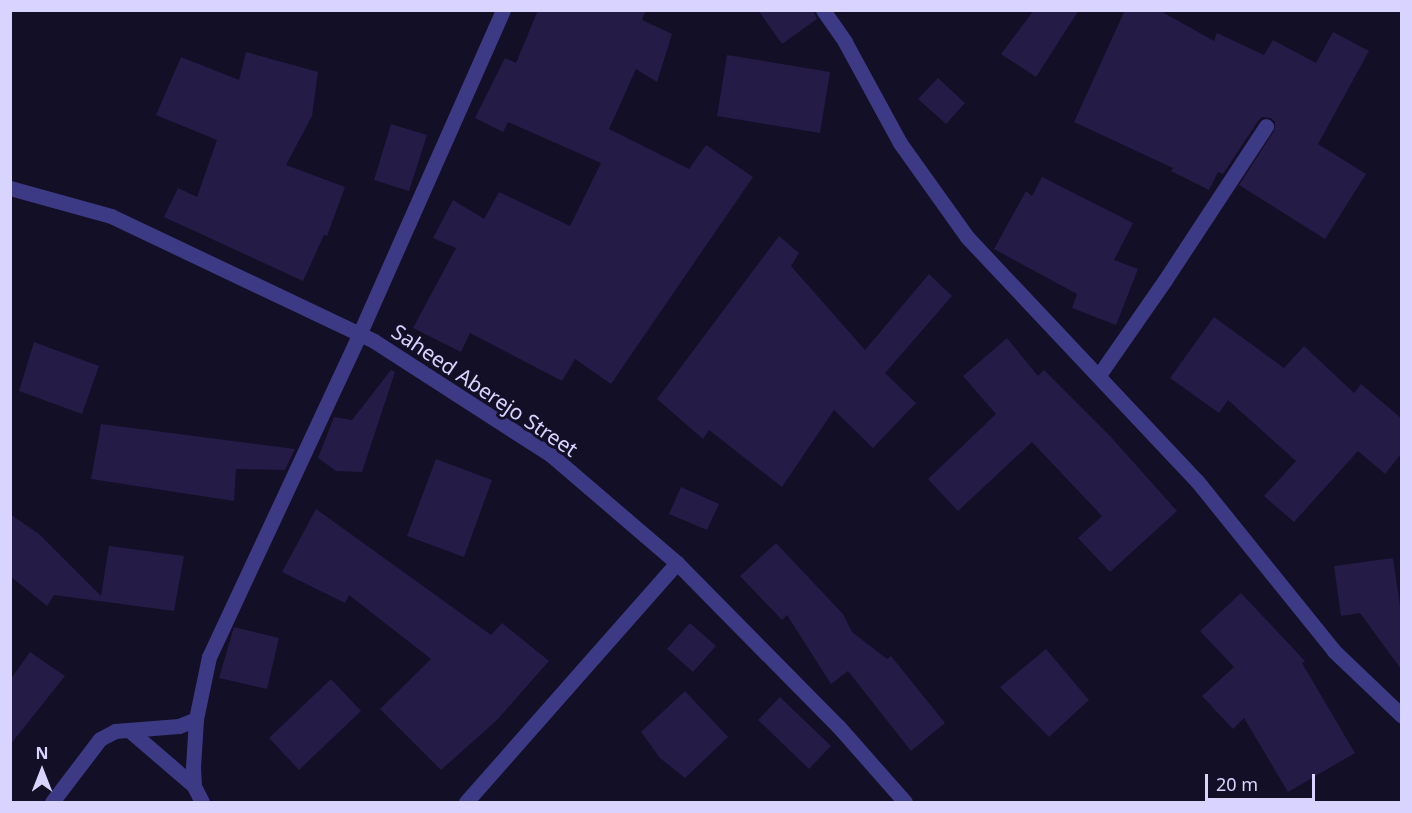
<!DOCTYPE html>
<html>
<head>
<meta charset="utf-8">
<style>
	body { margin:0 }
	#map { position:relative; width:1412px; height:813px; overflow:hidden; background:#130f26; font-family:"Noto Sans",sans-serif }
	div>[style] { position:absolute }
	.building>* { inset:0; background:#241b47 }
	.street>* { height:15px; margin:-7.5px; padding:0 7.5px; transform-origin:7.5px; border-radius:7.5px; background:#3d3a85 }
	span { translate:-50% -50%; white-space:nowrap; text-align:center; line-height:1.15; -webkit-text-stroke:6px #130f26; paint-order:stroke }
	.street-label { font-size:21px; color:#d9d4ff }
	.frame { position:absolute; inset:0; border:12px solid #d9d4ff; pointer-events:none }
	.north { position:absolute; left:12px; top:741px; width:60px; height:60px; -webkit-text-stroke:4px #130f26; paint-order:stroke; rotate:0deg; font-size:16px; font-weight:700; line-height:24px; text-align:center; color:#d9d4ff }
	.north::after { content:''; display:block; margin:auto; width:21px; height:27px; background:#d9d4ff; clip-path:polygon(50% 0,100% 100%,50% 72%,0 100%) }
	.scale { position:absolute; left:1205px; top:774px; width:110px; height:27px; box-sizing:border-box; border:3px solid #d9d4ff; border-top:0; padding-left:8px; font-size:18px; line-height:21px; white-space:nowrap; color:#d9d4ff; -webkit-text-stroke:4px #130f26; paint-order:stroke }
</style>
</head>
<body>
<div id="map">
	<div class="building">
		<i style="clip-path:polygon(538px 10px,646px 10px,642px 20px,672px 34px,657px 82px,636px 69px,609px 129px,689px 169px,706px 145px,753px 177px,611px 384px,575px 359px,562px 381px,470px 333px,461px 352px,413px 328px,456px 248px,433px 238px,453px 200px,484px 219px,499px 192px,570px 226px,601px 163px,508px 122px,503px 132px,475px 118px,505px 58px,516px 63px)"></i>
		<i style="clip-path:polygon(758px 10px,813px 10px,817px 19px,782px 44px)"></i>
		<i style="clip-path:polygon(1034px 10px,1079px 10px,1036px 77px,1001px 54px)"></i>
		<i style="clip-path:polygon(1125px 10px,1159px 10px,1214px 41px,1217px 33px,1264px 55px,1273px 40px,1316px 63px,1333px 32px,1369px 51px,1318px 144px,1366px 174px,1325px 239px,1239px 185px,1274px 131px,1275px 122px,1271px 118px,1262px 117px,1258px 121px,1223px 174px,1218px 172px,1209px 190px,1171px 171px,1173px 168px,1074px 122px)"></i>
		<i style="clip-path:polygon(246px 52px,318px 72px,312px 116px,286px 165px,345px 187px,327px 236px,324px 235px,303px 281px,164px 217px,178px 188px,197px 197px,217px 140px,156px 115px,181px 57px,239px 80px)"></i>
		<i style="clip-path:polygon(727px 55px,830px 72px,820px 133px,717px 116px)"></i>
		<i style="clip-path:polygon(938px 78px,965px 103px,946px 124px,918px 99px)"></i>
		<i style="clip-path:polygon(391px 124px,427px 135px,409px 191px,374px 180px)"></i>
		<i style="clip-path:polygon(1042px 177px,1133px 223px,1114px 260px,1138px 269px,1116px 325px,1072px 308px,1077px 294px,994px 249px,1026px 191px,1032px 196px)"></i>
		<i style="clip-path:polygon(779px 236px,799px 253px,791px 266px,865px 350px,929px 274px,952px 296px,885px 373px,916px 403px,873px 448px,834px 410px,782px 487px,709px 430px,703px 439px,657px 399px)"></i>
		<i style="clip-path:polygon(1214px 317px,1284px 368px,1304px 346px,1354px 393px,1361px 384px,1401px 418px,1401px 454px,1385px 474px,1358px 451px,1294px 522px,1264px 496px,1296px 461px,1228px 400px,1219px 413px,1170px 378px)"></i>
		<i style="clip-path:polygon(1007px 338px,1038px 376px,1044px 370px,1110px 436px,1177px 511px,1110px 572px,1078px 538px,1102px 516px,1032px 442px,958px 511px,928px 479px,996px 414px,963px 376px)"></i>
		<i style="clip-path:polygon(34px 342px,99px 366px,82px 414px,19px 391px)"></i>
		<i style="clip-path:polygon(391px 370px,395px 372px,362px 472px,336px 471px,318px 458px,334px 417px,352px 420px)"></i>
		<i style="clip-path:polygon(101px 424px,295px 449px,285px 470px,236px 469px,234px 501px,91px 479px)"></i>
		<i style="clip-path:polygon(436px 459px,492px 480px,464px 557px,407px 536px)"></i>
		<i style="clip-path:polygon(681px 487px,719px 504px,707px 530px,669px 514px)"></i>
		<i style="clip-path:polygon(316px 509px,491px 635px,502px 623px,549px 661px,497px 720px,441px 770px,380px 709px,431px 659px,349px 595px,345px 603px,282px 572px)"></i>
		<i style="clip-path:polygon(10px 514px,39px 534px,101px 596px,109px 546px,184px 556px,174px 611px,54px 595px,47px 606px,10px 576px)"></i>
		<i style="clip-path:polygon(776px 543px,843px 614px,852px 632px,887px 659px,891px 656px,945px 723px,911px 751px,848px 671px,831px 684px,787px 615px,782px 620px,740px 576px)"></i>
		<i style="clip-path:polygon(1393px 558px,1401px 613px,1401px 669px,1360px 613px,1341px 616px,1334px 566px)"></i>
		<i style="clip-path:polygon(1241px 593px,1305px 661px,1302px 663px,1355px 753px,1288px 792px,1244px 718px,1233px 729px,1202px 696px,1234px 667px,1200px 631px)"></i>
		<i style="clip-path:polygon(690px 623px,716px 646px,693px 672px,667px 649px)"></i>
		<i style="clip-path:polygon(234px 627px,279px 638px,267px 689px,219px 678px)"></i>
		<i style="clip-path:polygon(1046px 649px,1089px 700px,1049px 737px,1000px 687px)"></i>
		<i style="clip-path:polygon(30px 652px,65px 676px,10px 745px,10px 680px)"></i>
		<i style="clip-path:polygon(331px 679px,361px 711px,299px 770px,269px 738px)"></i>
		<i style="clip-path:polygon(685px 691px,728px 737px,685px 778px,660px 758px,641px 732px)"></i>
		<i style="clip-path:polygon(780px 697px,831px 746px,809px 769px,758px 720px)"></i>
	</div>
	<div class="street">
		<i style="left:823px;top:10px;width:39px;rotate:55deg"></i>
		<i style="left:845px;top:42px;width:115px;rotate:61.4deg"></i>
		<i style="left:900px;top:143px;width:115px;rotate:54.5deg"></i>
		<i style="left:967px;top:237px;width:335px;rotate:46.7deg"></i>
		<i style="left:1197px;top:481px;width:218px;rotate:51.1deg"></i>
		<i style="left:1334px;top:651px;width:94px;rotate:43.7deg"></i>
		<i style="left:10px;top:188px;width:105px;rotate:15.5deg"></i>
		<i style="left:111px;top:216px;width:291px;rotate:25.4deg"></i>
		<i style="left:374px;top:341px;width:211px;rotate:32.8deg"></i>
		<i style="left:551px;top:455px;width:166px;rotate:40.6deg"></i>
		<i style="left:677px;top:563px;width:229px;rotate:45.4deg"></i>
		<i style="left:838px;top:726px;width:101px;rotate:48.6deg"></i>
		<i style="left:1099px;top:375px;width:116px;rotate:-55.2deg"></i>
		<i style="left:1165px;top:280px;width:184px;rotate:-56.7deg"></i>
		<i style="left:129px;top:730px;width:86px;rotate:40.7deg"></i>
		<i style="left:52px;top:802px;width:79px;rotate:-52.7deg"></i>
		<i style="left:100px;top:739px;width:17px;rotate:-28deg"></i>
		<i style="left:115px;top:731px;width:64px;rotate:-4.5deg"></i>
		<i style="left:179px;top:726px;width:18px;rotate:-22deg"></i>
		<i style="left:202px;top:802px;width:18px;rotate:-117deg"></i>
		<i style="left:194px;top:786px;width:19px;rotate:-93deg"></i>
		<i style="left:193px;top:767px;width:48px;rotate:-86.4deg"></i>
		<i style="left:196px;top:719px;width:63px;rotate:-78.2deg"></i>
		<i style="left:209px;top:657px;width:355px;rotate:-65deg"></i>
		<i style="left:359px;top:335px;width:355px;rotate:-66.1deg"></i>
		<i style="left:466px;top:802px;width:319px;rotate:-48.6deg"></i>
	</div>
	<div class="street-label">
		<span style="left:485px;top:390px;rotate:34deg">Saheed Aberejo Street</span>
	</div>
	<div class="frame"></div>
	<div class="north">N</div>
	<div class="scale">20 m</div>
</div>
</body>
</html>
